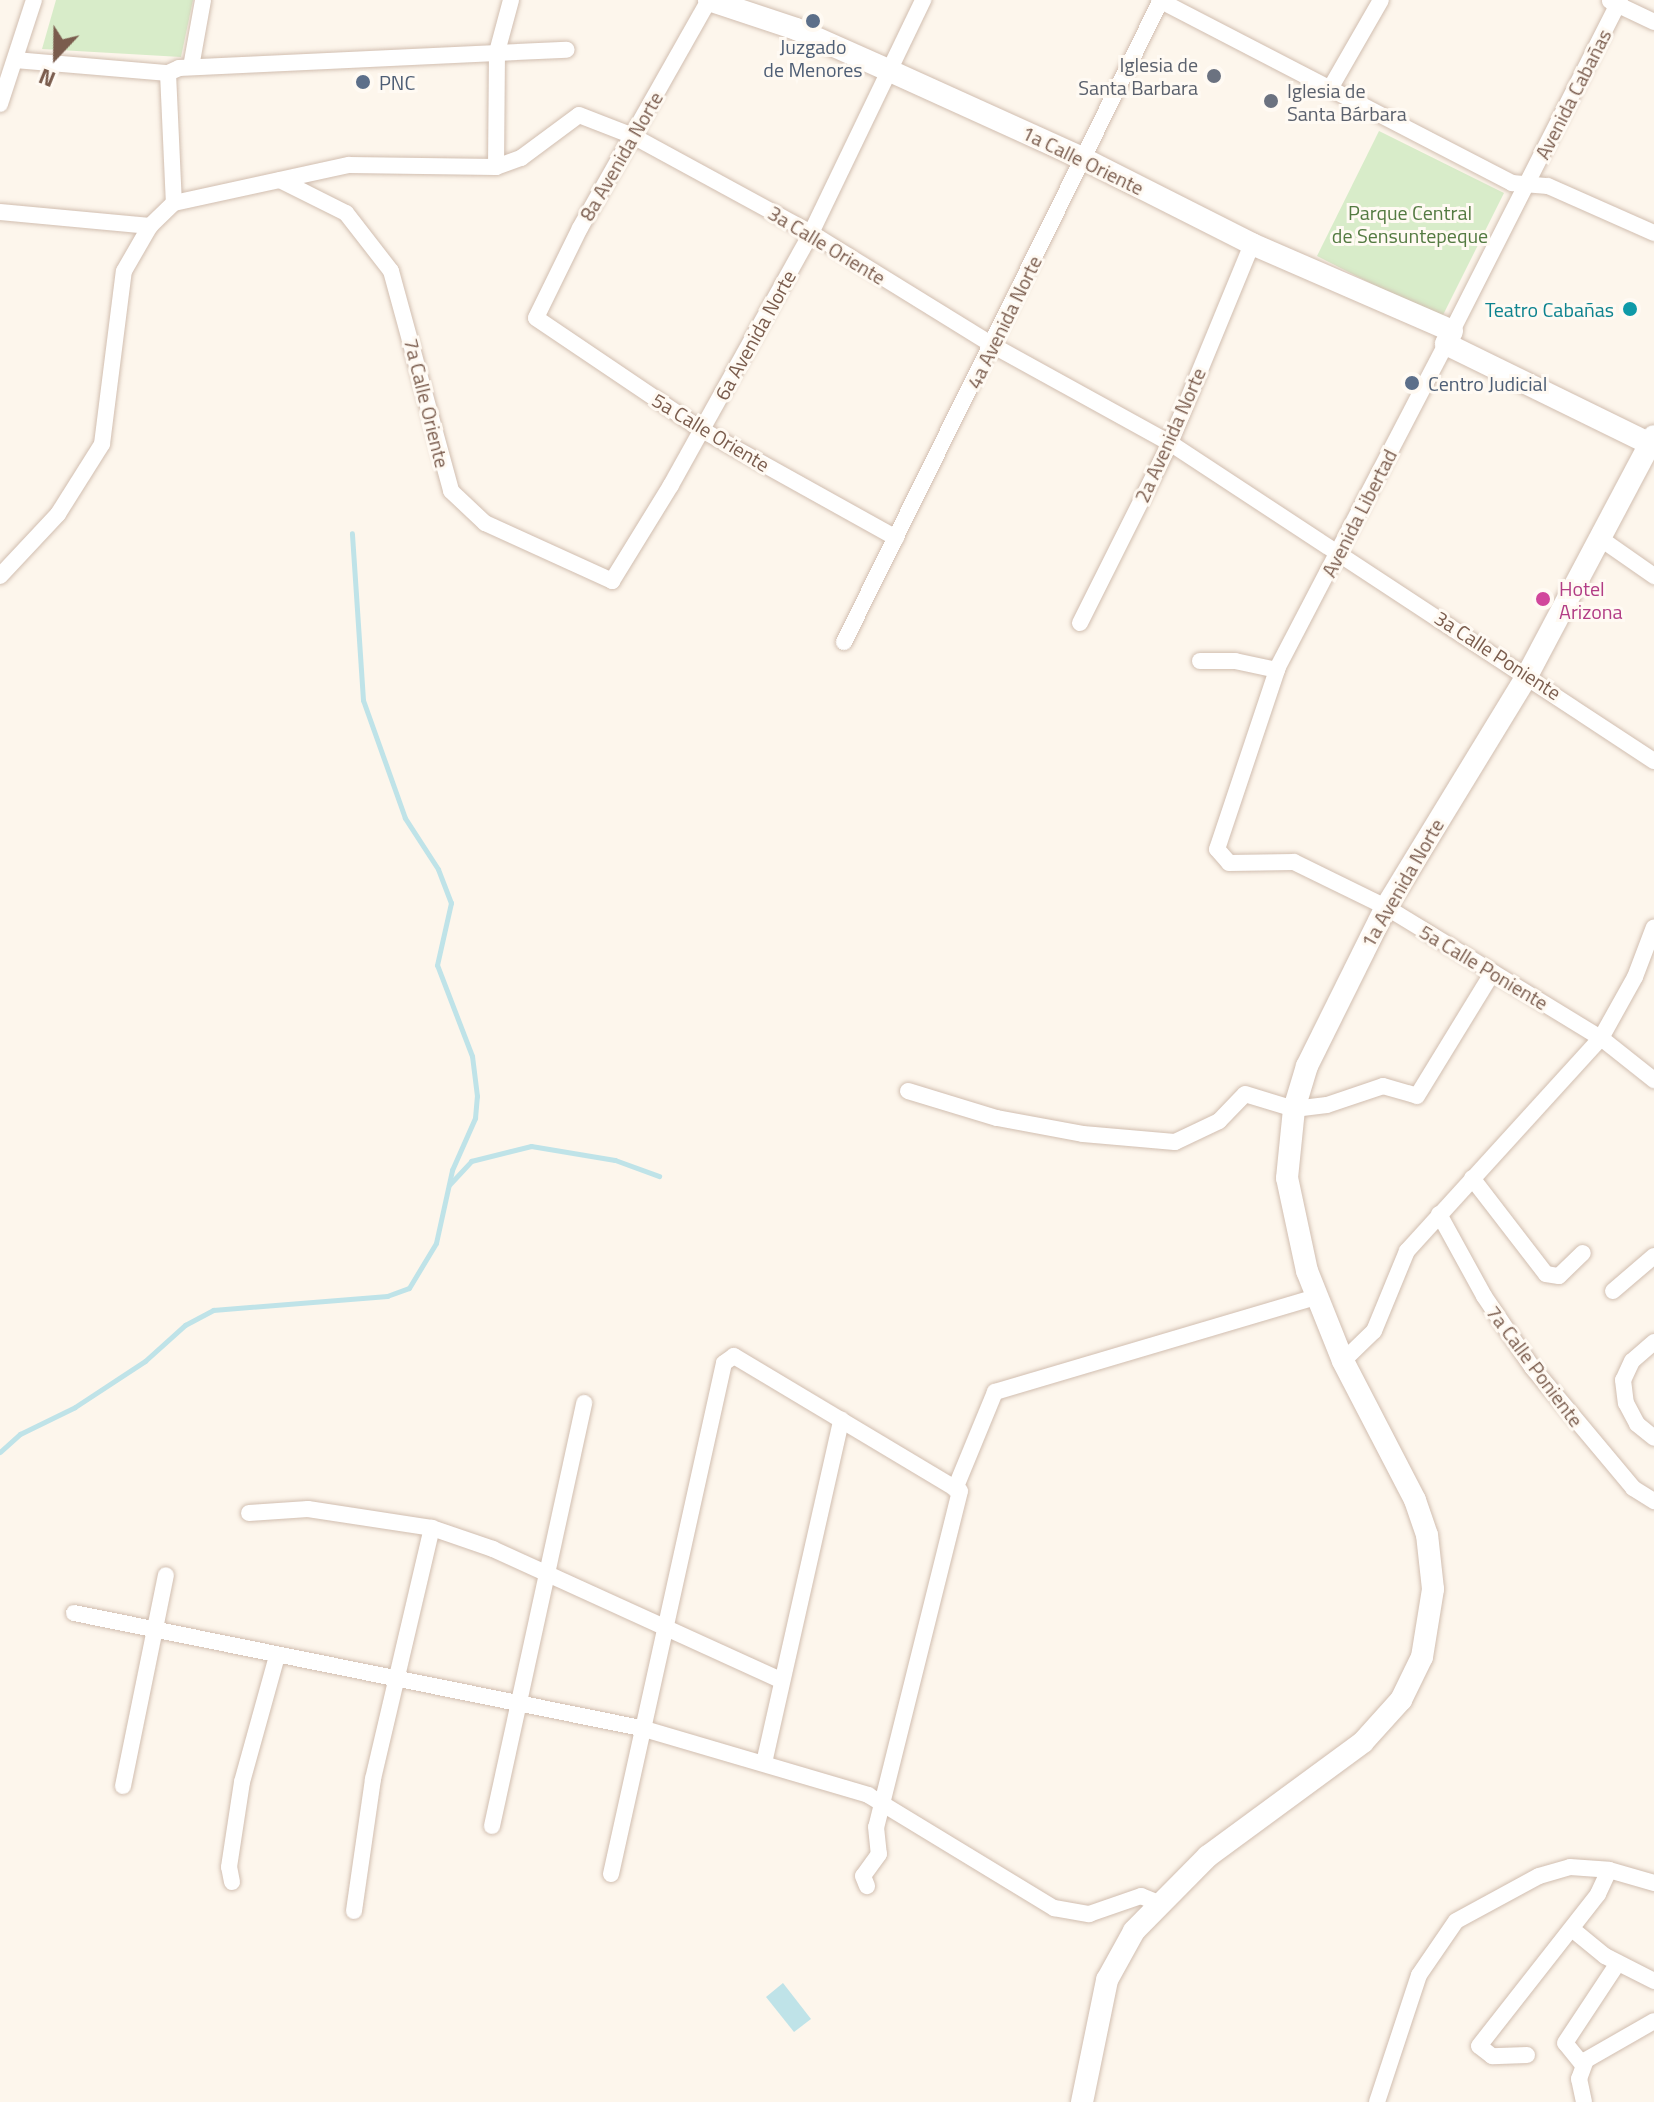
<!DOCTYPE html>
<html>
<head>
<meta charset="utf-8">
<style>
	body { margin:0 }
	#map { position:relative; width:1654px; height:2102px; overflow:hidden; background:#fdf6ec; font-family:"Titillium Web",sans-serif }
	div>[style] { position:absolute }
	.green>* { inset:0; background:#d8ecc9 }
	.water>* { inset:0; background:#bfe3e8 }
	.stream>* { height:5px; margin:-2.5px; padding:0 2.5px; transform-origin:2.5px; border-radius:2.5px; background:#bfe3e8 }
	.roads { filter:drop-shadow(0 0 2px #d1beb0) drop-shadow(0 0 2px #d1beb0) }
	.street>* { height:16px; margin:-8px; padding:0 8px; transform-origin:8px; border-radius:8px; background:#fff }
	.secondary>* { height:22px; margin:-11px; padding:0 11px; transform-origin:11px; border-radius:11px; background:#fff }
	.dots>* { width:22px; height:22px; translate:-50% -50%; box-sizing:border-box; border:4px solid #fffaf3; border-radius:50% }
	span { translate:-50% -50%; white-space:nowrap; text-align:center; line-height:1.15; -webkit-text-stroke:6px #fffaf3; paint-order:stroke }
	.service-label { font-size:20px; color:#4e5e75 }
	.left { translate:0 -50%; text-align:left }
	.worship-label { font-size:20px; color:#5b616d }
	.right { translate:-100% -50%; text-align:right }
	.street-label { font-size:20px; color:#7a5c4d }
	.park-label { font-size:20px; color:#537a41 }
	.culture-label { font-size:20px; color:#0d838f }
	.hotel-label { font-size:20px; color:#b23c85 }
	.north { position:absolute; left:16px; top:16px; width:80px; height:80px; -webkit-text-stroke:6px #fffaf3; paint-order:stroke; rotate:202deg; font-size:22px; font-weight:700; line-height:32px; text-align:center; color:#7a5c4d }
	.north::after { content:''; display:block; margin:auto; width:28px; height:36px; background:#7a5c4d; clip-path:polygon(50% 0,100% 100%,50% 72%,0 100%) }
</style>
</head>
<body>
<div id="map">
	<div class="green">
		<i style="clip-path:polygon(56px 0,193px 0,181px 57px,42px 49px)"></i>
		<i style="clip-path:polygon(1379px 131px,1504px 193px,1441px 319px,1317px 256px)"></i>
	</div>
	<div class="water">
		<i style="clip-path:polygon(783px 1983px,811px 2019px,794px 2032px,766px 1997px)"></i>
	</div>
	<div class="stream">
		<i style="left:449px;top:1185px;width:33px;rotate:-47deg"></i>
		<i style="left:471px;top:1161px;width:62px;rotate:-14deg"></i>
		<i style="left:531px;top:1146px;width:85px;rotate:9.5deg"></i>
		<i style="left:615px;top:1160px;width:47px;rotate:20deg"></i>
		<i style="left:0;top:1452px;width:27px;rotate:-42deg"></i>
		<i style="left:20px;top:1434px;width:61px;rotate:-26.1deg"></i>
		<i style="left:75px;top:1407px;width:84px;rotate:-33.3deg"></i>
		<i style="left:145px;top:1361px;width:54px;rotate:-42deg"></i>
		<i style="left:185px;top:1325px;width:32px;rotate:-28deg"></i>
		<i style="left:213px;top:1310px;width:175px;rotate:-4.6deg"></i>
		<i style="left:387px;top:1296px;width:23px;rotate:-20deg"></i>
		<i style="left:409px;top:1288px;width:52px;rotate:-59deg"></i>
		<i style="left:436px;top:1243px;width:75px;rotate:-77.6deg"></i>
		<i style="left:452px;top:1170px;width:57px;rotate:-66.1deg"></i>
		<i style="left:475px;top:1118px;width:22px;rotate:-85deg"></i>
		<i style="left:477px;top:1096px;width:40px;rotate:-97.1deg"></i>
		<i style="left:472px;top:1056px;width:97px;rotate:-111deg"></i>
		<i style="left:437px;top:965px;width:64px;rotate:-77.3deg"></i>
		<i style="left:451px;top:903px;width:36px;rotate:-111deg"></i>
		<i style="left:438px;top:869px;width:61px;rotate:-122.9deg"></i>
		<i style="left:405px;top:818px;width:125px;rotate:-109.6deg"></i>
		<i style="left:363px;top:700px;width:167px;rotate:-93.8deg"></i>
	</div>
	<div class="roads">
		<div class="street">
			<i style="left:709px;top:0;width:262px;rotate:119.5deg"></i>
			<i style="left:580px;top:228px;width:100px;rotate:116.1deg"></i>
			<i style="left:536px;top:318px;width:200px;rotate:34deg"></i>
			<i style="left:702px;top:430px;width:222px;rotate:29.1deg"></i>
			<i style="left:1159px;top:0;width:398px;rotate:27.4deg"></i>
			<i style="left:1512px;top:183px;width:36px;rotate:5deg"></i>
			<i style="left:1548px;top:186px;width:116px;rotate:23.9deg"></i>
			<i style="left:1610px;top:1px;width:49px;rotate:25.5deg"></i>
			<i style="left:15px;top:60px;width:154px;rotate:4.9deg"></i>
			<i style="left:168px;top:73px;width:12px;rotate:-24deg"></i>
			<i style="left:179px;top:68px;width:388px;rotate:-2.7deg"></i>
			<i style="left:191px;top:67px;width:68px;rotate:-79.8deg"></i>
			<i style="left:168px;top:73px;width:130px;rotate:87.4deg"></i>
			<i style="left:1331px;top:87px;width:100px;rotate:-60.1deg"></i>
			<i style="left:0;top:104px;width:109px;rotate:-71.9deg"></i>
			<i style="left:496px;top:167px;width:115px;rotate:-89.5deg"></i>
			<i style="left:497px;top:52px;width:54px;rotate:-74.9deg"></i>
			<i style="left:280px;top:180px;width:74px;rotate:26.6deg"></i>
			<i style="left:346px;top:213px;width:73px;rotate:52.2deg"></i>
			<i style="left:391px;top:271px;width:228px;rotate:74.7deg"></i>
			<i style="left:451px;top:491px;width:47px;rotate:43.3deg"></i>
			<i style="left:485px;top:523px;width:140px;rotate:24.5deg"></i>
			<i style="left:612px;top:581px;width:113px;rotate:-58.4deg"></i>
			<i style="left:671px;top:485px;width:288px;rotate:-60.9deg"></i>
			<i style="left:811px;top:233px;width:259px;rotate:-64.3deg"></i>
			<i style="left:0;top:212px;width:151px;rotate:5.3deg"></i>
			<i style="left:1452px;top:331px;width:371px;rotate:-63.1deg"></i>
			<i style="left:1446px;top:344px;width:364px;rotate:117.5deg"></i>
			<i style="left:1278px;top:667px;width:192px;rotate:108.5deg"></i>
			<i style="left:1217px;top:849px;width:18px;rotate:49deg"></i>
			<i style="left:1229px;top:863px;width:65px;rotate:-0.9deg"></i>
			<i style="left:1294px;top:862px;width:102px;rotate:26.1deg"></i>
			<i style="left:1386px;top:907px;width:252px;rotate:31.4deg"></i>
			<i style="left:1601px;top:1038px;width:68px;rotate:38.4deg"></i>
			<i style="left:1601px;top:539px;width:65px;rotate:34.9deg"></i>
			<i style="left:0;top:576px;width:85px;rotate:-46.9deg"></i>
			<i style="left:58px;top:514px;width:83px;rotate:-57.8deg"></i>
			<i style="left:102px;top:444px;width:174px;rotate:-82.8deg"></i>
			<i style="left:124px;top:271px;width:52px;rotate:-60deg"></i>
			<i style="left:150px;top:226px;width:33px;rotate:-44deg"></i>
			<i style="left:174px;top:203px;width:179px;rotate:-12.3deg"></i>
			<i style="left:349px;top:165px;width:147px;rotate:0.8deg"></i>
			<i style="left:496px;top:167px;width:27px;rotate:-20deg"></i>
			<i style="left:521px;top:158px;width:72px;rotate:-36.6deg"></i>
			<i style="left:579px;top:115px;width:58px;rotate:21.3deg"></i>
			<i style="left:633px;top:136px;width:203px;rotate:28.6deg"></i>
			<i style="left:811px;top:233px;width:215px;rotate:31.7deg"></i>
			<i style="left:994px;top:346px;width:201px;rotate:28.9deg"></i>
			<i style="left:1170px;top:443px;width:579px;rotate:33.31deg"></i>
			<i style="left:1080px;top:623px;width:201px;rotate:-63.4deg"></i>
			<i style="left:1170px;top:443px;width:215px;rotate:-67.6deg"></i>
			<i style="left:844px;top:642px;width:716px;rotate:-63.72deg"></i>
			<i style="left:1200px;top:661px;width:35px"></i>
			<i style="left:1235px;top:661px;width:43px;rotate:12.1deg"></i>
			<i style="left:908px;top:1091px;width:93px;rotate:16.9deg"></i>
			<i style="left:997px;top:1118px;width:87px;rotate:10.5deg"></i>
			<i style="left:1083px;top:1134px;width:92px;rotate:5deg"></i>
			<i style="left:1175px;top:1142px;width:49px;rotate:-25.5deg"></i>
			<i style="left:1219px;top:1121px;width:37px;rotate:-46deg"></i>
			<i style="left:1245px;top:1094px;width:51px;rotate:17deg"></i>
			<i style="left:1294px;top:1109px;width:33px;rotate:-7deg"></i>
			<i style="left:1327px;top:1105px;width:59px;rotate:-18.7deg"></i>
			<i style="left:1383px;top:1086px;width:35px;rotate:16deg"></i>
			<i style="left:1417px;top:1096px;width:145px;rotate:-58.5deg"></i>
			<i style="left:1472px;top:1178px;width:121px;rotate:52.4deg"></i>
			<i style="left:1546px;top:1274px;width:13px;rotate:9deg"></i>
			<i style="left:1559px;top:1276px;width:33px;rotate:-44deg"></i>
			<i style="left:1439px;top:1214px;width:94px;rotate:61.2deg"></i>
			<i style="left:1484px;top:1296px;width:86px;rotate:55.9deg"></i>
			<i style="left:1532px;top:1367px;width:158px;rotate:50.1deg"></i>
			<i style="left:1633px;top:1488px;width:25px;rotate:32deg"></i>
			<i style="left:1613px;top:1291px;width:54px;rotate:-40.5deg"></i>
			<i style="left:1654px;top:1342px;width:29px;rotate:139deg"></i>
			<i style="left:1632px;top:1361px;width:21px;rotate:115deg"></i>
			<i style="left:1623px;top:1380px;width:23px;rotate:83deg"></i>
			<i style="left:1626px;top:1403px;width:24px;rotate:62deg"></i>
			<i style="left:1637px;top:1424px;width:22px;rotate:39deg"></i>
			<i style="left:1343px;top:1361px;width:43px;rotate:-44.1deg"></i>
			<i style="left:1374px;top:1331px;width:87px;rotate:-67.6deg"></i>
			<i style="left:1407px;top:1251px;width:288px;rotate:-47.7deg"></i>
			<i style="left:1601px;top:1038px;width:70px;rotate:-60.9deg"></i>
			<i style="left:1635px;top:977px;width:53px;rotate:-69.2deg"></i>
			<i style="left:955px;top:1489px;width:105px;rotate:-67.6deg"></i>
			<i style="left:995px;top:1392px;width:335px;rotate:-16.5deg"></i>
			<i style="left:249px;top:1513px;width:59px;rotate:-3.9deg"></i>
			<i style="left:308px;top:1509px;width:125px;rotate:8.7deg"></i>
			<i style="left:432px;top:1528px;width:65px;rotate:19deg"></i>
			<i style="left:493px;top:1549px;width:316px;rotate:24.5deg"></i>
			<i style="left:74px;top:1613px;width:579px;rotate:11.47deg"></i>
			<i style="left:641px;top:1728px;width:237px;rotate:16.4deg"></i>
			<i style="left:868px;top:1795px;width:218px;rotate:31.3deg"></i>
			<i style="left:1054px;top:1908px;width:36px;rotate:10deg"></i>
			<i style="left:1089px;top:1914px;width:55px;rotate:-19.1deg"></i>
			<i style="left:1141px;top:1896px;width:18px;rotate:22deg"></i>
			<i style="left:764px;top:1763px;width:352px;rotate:-77.3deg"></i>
			<i style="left:123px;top:1786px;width:215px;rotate:-78.5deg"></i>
			<i style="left:492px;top:1826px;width:433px;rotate:-77.7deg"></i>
			<i style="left:611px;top:1874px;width:523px;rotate:-77.53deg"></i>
			<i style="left:724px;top:1363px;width:12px;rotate:-35deg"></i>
			<i style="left:734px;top:1356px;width:263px;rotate:30.9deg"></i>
			<i style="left:960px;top:1491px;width:346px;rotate:104deg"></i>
			<i style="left:876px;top:1827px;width:27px;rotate:84deg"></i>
			<i style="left:879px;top:1854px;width:27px;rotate:126deg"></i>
			<i style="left:863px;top:1876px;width:11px;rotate:68deg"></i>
			<i style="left:232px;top:1882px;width:15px;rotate:-101deg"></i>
			<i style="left:229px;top:1867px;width:86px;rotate:-81.3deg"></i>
			<i style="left:242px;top:1782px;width:131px;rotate:-74.5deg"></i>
			<i style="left:354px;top:1911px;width:133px;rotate:-81.8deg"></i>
			<i style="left:373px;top:1779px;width:258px;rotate:-76.8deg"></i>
			<i style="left:1572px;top:1929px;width:43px;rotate:39.3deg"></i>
			<i style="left:1605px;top:1956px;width:55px;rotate:27deg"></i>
			<i style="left:1527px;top:2055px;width:35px;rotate:178deg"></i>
			<i style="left:1492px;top:2056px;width:16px;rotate:-142deg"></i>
			<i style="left:1479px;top:2046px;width:193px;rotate:-51.9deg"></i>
			<i style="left:1598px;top:1894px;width:26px;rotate:-65deg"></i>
			<i style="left:1583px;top:2065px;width:28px;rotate:-129deg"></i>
			<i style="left:1565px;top:2043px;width:96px;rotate:-56.5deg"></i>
			<i style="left:1377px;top:2102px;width:134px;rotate:-71.7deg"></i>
			<i style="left:1419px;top:1975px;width:65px;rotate:-55.6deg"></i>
			<i style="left:1456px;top:1921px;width:94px;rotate:-28.5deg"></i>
			<i style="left:1539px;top:1876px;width:32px;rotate:-16deg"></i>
			<i style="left:1570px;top:1867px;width:39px;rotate:4deg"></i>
			<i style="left:1609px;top:1870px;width:47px;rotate:16.1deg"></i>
			<i style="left:1584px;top:2102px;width:24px;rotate:-102deg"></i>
			<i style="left:1579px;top:2079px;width:20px;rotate:-70deg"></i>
			<i style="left:1586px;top:2060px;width:78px;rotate:-29.8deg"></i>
		</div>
		<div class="secondary">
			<i style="left:709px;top:0;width:92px;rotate:18.4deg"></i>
			<i style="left:796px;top:29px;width:101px;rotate:24deg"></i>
			<i style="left:888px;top:70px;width:215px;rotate:24.4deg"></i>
			<i style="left:1084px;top:159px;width:188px;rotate:26.8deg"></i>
			<i style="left:1252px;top:244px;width:218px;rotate:23.5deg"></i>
			<i style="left:1452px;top:331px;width:14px;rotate:115deg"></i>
			<i style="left:1446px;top:344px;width:232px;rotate:26.1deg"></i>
			<i style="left:1082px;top:2102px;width:125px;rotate:-78.4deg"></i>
			<i style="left:1107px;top:1980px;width:56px;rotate:-61.1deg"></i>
			<i style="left:1134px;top:1931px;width:105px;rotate:-45.4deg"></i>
			<i style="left:1208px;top:1856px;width:192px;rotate:-36.3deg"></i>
			<i style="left:1363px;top:1742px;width:57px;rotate:-47.9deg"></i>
			<i style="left:1401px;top:1700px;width:48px;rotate:-64deg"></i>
			<i style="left:1422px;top:1657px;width:69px;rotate:-80.8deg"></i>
			<i style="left:1433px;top:1589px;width:54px;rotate:-96.3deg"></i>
			<i style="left:1427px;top:1535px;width:37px;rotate:-109deg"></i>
			<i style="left:1415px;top:1500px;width:157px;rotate:-117.4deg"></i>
			<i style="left:1343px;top:1361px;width:97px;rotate:-111.8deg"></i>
			<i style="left:1307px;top:1271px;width:95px;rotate:-102.1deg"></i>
			<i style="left:1287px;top:1178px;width:69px;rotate:-84.2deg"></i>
			<i style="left:1294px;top:1109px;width:45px;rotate:-73.2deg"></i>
			<i style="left:1307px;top:1066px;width:178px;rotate:-63.6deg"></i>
			<i style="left:1386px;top:907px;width:273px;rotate:-58.6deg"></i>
			<i style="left:1528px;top:674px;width:269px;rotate:-62.1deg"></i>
		</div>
	</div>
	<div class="dots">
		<i style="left:813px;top:21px;background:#5c6f8a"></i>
		<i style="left:1214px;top:76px;background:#6b7280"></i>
		<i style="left:363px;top:82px;background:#5c6f8a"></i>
		<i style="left:1271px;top:101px;background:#6b7280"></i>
		<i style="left:1630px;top:309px;background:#0f9aa8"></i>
		<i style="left:1412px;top:383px;background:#5c6f8a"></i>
		<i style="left:1543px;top:599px;background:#d1479c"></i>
	</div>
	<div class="service-label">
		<span style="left:813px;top:58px">Juzgado<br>de Menores</span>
		<span class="left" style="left:379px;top:82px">PNC</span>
		<span class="left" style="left:1428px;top:383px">Centro Judicial</span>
	</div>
	<div class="worship-label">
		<span class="right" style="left:1198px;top:76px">Iglesia de<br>Santa Barbara</span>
		<span class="left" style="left:1287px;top:102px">Iglesia de<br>Santa Bárbara</span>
	</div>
	<div class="street-label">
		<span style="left:1573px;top:94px;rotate:-63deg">Avenida Cabañas</span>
		<span style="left:621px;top:156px;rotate:-60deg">8a Avenida Norte</span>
		<span style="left:1083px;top:160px;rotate:26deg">1a Calle Oriente</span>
		<span style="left:827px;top:245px;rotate:31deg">3a Calle Oriente</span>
		<span style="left:1004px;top:322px;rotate:-64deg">4a Avenida Norte</span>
		<span style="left:755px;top:335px;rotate:-61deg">6a Avenida Norte</span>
		<span style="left:427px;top:403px;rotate:76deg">7a Calle Oriente</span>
		<span style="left:711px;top:432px;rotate:31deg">5a Calle Oriente</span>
		<span style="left:1170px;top:435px;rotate:-66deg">2a Avenida Norte</span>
		<span style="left:1359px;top:513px;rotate:-63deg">Avenida Libertad</span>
		<span style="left:1498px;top:655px;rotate:33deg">3a Calle Poniente</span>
		<span style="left:1402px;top:883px;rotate:-60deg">1a Avenida Norte</span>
		<span style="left:1484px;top:967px;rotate:31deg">5a Calle Poniente</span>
		<span style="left:1535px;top:1366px;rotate:53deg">7a Calle Poniente</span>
	</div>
	<div class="park-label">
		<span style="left:1410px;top:224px">Parque Central<br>de Sensuntepeque</span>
	</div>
	<div class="culture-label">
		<span class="right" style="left:1614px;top:309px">Teatro Cabañas</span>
	</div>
	<div class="hotel-label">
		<span class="left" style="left:1559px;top:600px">Hotel<br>Arizona</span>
	</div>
	<div class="north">N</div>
</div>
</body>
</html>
